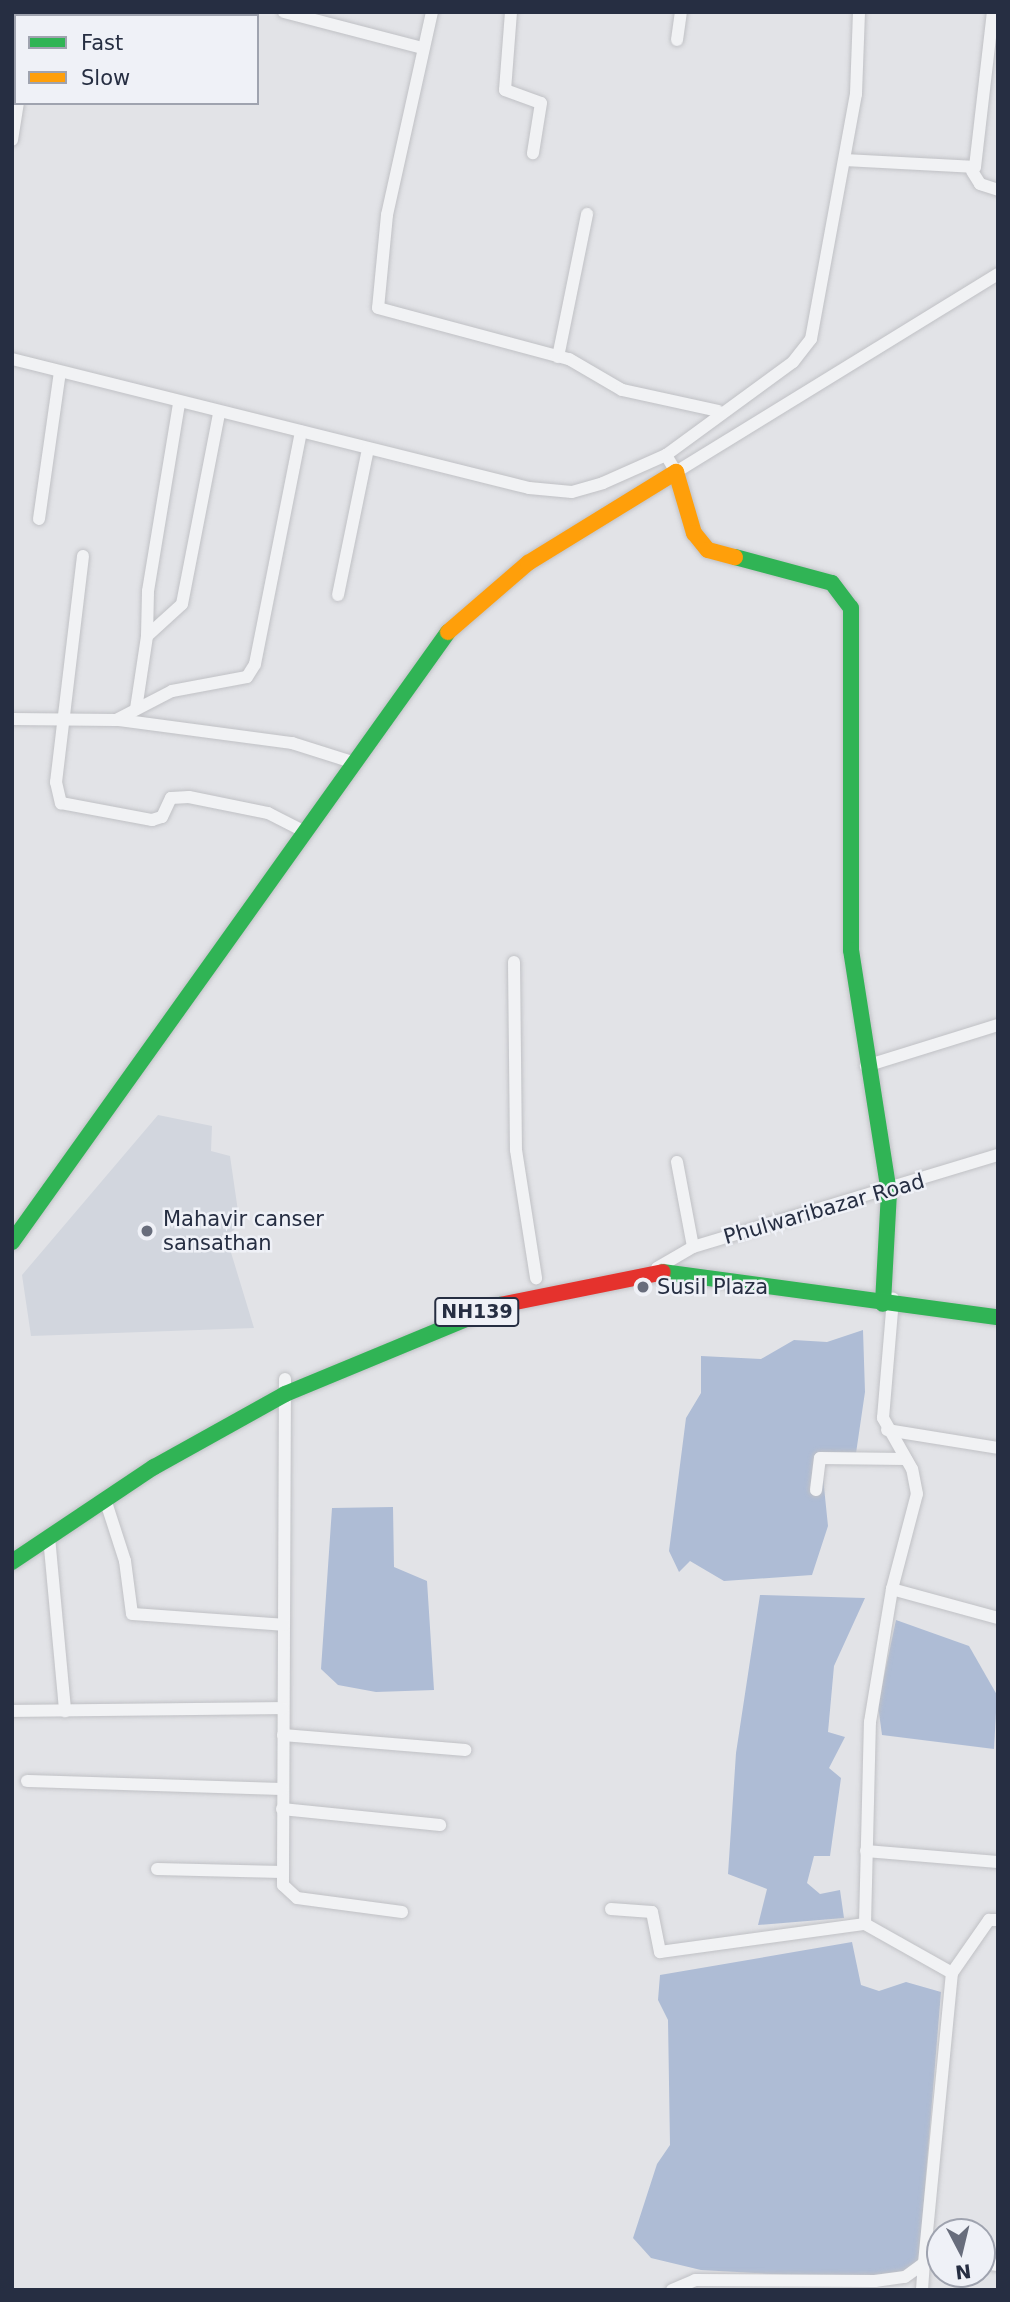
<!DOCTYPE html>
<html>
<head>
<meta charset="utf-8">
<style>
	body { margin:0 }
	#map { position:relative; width:1010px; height:2302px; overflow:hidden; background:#e2e3e7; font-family:"DejaVu Sans",sans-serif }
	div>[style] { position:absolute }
	.built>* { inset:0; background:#d2d6de }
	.water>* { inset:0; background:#aebcd5 }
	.roads { filter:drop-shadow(0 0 2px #c0c1c5) drop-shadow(0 0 2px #c0c1c5) }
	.street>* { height:12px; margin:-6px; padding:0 6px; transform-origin:6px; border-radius:6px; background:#f1f2f4 }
	.fast>* { height:16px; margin:-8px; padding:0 8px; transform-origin:8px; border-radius:8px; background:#30b455 }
	.slow>* { height:16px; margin:-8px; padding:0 8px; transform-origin:8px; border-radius:8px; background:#ff9f0a }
	.jam>* { height:16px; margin:-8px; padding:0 8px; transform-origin:8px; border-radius:8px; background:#e5322d }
	.dots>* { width:19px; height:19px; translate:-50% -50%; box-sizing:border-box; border:4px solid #eff1f7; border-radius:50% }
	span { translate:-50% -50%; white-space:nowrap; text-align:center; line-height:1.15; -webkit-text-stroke:5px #eff1f7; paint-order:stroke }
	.shield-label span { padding:2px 5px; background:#eff1f7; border:2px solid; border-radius:5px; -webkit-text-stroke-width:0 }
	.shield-label { font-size:19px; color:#262e42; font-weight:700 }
	.street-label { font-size:21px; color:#262e42 }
	.poi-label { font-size:21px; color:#262e42 }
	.left { translate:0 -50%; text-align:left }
	.frame { position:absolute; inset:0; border:14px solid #262e42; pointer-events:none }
	.legend { position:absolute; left:14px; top:14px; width:245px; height:91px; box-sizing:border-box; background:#eff1f7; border:2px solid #9fa3af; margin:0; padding:9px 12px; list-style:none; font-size:21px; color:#262e42 }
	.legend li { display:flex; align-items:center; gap:14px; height:35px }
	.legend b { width:35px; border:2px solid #9fa3af }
	.north { position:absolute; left:926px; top:2218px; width:70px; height:70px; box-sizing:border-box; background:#eff1f7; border:2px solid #9fa3af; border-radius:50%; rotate:173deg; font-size:19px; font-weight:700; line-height:28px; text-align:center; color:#262e42 }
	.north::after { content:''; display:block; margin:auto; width:24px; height:32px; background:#686d7c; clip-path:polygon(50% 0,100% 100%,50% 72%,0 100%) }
</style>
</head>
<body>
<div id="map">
	<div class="built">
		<i style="clip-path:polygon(158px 1115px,212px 1126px,211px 1151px,230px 1156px,240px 1225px,226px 1236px,254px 1328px,31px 1336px,22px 1275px)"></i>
	</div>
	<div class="water">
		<i style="clip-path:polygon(863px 1330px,865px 1392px,855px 1460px,821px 1458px,828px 1526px,812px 1575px,724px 1581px,690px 1561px,679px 1572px,669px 1551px,686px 1418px,701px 1393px,701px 1356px,761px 1359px,794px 1340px,827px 1342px)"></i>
		<i style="clip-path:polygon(393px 1507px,394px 1567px,427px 1581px,434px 1690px,376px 1692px,338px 1685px,321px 1669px,332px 1508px)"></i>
		<i style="clip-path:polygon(760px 1595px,865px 1598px,834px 1666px,828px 1732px,845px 1737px,829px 1768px,841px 1778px,830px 1856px,814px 1856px,807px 1883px,820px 1894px,840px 1890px,844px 1918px,758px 1925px,767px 1889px,728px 1874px,736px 1753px)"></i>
		<i style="clip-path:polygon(896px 1620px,969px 1646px,997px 1695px,994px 1749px,882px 1735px,878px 1705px)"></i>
		<i style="clip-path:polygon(852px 1942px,861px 1985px,879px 1991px,906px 1982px,941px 1992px,919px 2260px,905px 2272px,841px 2278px,701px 2270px,651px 2258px,633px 2238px,657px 2164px,670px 2145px,668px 2020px,658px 2000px,660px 1975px)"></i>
	</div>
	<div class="roads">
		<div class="street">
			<i style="left:284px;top:12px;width:143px;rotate:14.6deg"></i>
			<i style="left:432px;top:12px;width:208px;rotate:102.5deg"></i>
			<i style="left:387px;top:215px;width:93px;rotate:95.5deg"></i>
			<i style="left:378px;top:308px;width:198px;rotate:15deg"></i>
			<i style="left:569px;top:359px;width:61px;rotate:30.3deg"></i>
			<i style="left:622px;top:390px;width:98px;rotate:12.3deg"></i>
			<i style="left:511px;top:12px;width:78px;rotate:94.4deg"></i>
			<i style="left:505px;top:90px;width:38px;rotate:20deg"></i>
			<i style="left:541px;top:103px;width:51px;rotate:99.1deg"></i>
			<i style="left:30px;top:16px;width:4px;rotate:-76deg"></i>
			<i style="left:677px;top:40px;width:28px;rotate:-82deg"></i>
			<i style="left:12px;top:140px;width:37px;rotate:-81deg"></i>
			<i style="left:846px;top:160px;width:129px;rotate:3.1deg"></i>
			<i style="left:975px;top:167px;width:156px;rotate:-83.4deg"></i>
			<i style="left:972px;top:171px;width:15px;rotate:58deg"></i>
			<i style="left:980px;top:184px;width:19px;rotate:18deg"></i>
			<i style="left:558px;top:357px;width:146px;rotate:-78.5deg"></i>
			<i style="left:12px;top:359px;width:533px;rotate:14.01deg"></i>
			<i style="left:529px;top:488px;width:43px;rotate:5.3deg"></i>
			<i style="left:572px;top:492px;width:32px;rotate:-16deg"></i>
			<i style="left:603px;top:483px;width:69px;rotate:-24deg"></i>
			<i style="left:666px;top:455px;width:157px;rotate:-36.2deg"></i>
			<i style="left:793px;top:362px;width:29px;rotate:-52deg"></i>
			<i style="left:811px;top:339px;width:249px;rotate:-79.6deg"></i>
			<i style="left:856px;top:94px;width:82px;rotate:-87.9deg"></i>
			<i style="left:666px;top:455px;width:20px;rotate:60deg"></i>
			<i style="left:676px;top:472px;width:378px;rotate:-31.6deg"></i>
			<i style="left:39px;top:519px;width:148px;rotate:-81.9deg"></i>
			<i style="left:83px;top:556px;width:228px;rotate:96.8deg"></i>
			<i style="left:56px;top:782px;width:22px;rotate:77deg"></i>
			<i style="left:61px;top:803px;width:93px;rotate:10.6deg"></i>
			<i style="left:152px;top:820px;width:10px;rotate:-17deg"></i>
			<i style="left:162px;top:817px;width:21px;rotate:-65deg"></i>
			<i style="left:171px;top:798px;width:18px;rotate:-3deg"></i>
			<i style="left:189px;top:797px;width:81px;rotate:11.4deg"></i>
			<i style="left:268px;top:813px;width:38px;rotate:27deg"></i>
			<i style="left:338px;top:595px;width:149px;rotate:-78.4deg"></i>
			<i style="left:147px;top:636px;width:45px;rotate:-88.7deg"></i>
			<i style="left:148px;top:591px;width:191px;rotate:-80.6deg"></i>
			<i style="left:136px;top:709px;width:74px;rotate:-81.4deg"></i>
			<i style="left:147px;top:636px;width:47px;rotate:-42.4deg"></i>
			<i style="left:182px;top:604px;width:194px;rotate:-79deg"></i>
			<i style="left:12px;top:719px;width:104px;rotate:0.6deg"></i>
			<i style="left:116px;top:720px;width:63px;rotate:-27.4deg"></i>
			<i style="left:172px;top:691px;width:76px;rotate:-10.6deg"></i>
			<i style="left:247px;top:677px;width:15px;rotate:-58deg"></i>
			<i style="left:255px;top:664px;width:237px;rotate:-78.8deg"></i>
			<i style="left:119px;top:720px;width:175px;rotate:7.6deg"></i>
			<i style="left:292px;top:743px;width:63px;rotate:17.6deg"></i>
			<i style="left:514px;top:962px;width:188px;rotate:89.4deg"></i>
			<i style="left:516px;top:1150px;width:130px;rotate:81.1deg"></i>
			<i style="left:866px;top:1066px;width:138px;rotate:-17.3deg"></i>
			<i style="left:677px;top:1162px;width:86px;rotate:79.3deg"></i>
			<i style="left:657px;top:1268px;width:42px;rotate:-30.3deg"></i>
			<i style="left:693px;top:1247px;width:319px;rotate:-16.8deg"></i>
			<i style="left:285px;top:1379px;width:506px;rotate:90.23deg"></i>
			<i style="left:283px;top:1885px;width:19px;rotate:43deg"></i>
			<i style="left:297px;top:1898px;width:106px;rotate:7.6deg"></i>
			<i style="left:887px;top:1430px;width:112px;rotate:9.2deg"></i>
			<i style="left:816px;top:1490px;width:32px;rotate:-83deg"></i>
			<i style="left:820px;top:1458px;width:86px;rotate:0.7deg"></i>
			<i style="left:105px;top:1499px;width:65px;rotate:72.1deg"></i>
			<i style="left:125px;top:1561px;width:53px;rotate:82.5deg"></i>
			<i style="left:132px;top:1614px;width:152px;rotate:4.1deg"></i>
			<i style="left:49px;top:1537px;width:175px;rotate:84.7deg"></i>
			<i style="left:892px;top:1589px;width:110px;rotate:15.3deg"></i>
			<i style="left:12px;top:1711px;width:271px;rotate:-0.6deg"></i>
			<i style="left:283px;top:1735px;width:183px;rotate:4.7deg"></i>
			<i style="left:27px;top:1781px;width:256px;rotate:1.8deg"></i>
			<i style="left:282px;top:1809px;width:159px;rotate:5.8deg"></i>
			<i style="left:866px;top:1851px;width:132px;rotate:4.8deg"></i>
			<i style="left:157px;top:1869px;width:125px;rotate:1.4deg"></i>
			<i style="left:611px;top:1909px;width:41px;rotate:4.2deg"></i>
			<i style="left:652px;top:1912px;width:41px;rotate:78.7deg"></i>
			<i style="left:660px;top:1952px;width:207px;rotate:-7.8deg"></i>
			<i style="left:865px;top:1924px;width:100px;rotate:29.4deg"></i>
			<i style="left:952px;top:1973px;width:65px;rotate:-55.1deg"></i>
			<i style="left:989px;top:1920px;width:9px"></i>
			<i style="left:865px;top:1924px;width:202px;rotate:-88.6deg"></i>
			<i style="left:870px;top:1722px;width:135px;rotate:-80.6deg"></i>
			<i style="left:892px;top:1589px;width:98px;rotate:-75.3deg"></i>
			<i style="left:917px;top:1494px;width:25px;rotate:-101deg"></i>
			<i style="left:912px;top:1469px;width:59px;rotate:-119.6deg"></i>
			<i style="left:883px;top:1418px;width:120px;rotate:-85.2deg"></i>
			<i style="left:982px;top:2263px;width:16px;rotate:7deg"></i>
			<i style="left:672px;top:2290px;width:25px;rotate:-23deg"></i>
			<i style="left:695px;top:2280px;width:180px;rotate:0.3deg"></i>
			<i style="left:875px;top:2281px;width:30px;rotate:-8deg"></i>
			<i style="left:905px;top:2277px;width:24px;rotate:-36deg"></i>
			<i style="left:924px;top:2263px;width:291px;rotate:-84.5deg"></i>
			<i style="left:922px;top:2290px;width:27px;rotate:-86deg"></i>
		</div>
		<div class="fast">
			<i style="left:735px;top:557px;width:100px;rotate:15deg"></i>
			<i style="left:832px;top:583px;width:31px;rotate:53deg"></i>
			<i style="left:851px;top:608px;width:342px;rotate:90deg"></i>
			<i style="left:851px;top:950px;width:245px;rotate:81.1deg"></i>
			<i style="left:889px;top:1192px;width:112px;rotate:93.1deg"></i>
			<i style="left:12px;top:1242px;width:750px;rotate:-54.44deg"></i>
			<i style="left:663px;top:1272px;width:338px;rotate:7.7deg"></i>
			<i style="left:12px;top:1562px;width:171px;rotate:-33.8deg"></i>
			<i style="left:154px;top:1467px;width:150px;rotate:-29.1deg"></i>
			<i style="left:285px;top:1394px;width:233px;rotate:-22.5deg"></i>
		</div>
		<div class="slow">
			<i style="left:448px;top:632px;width:106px;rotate:-40.8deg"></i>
			<i style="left:528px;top:563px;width:174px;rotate:-31.6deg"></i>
			<i style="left:676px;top:472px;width:64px;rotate:73.6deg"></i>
			<i style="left:694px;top:533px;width:22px;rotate:51deg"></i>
			<i style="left:708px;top:550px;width:28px;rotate:15deg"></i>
		</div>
		<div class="jam">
			<i style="left:500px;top:1305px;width:166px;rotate:-11.4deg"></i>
		</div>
	</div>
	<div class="dots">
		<i style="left:147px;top:1231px;background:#686d7c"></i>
		<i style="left:643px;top:1287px;background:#686d7c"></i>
	</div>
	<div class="shield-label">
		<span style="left:477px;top:1312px">NH139</span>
	</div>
	<div class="street-label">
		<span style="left:824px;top:1209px;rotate:-16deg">Phulwaribazar Road</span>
	</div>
	<div class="poi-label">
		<span class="left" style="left:163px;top:1231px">Mahavir canser<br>sansathan</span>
		<span class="left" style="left:657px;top:1287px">Susil Plaza</span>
	</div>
	<div class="frame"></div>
	<ul class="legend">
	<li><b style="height:9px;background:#30b455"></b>Fast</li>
	<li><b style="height:9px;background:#ff9f0a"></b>Slow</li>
	</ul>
	<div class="north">N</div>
</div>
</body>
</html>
